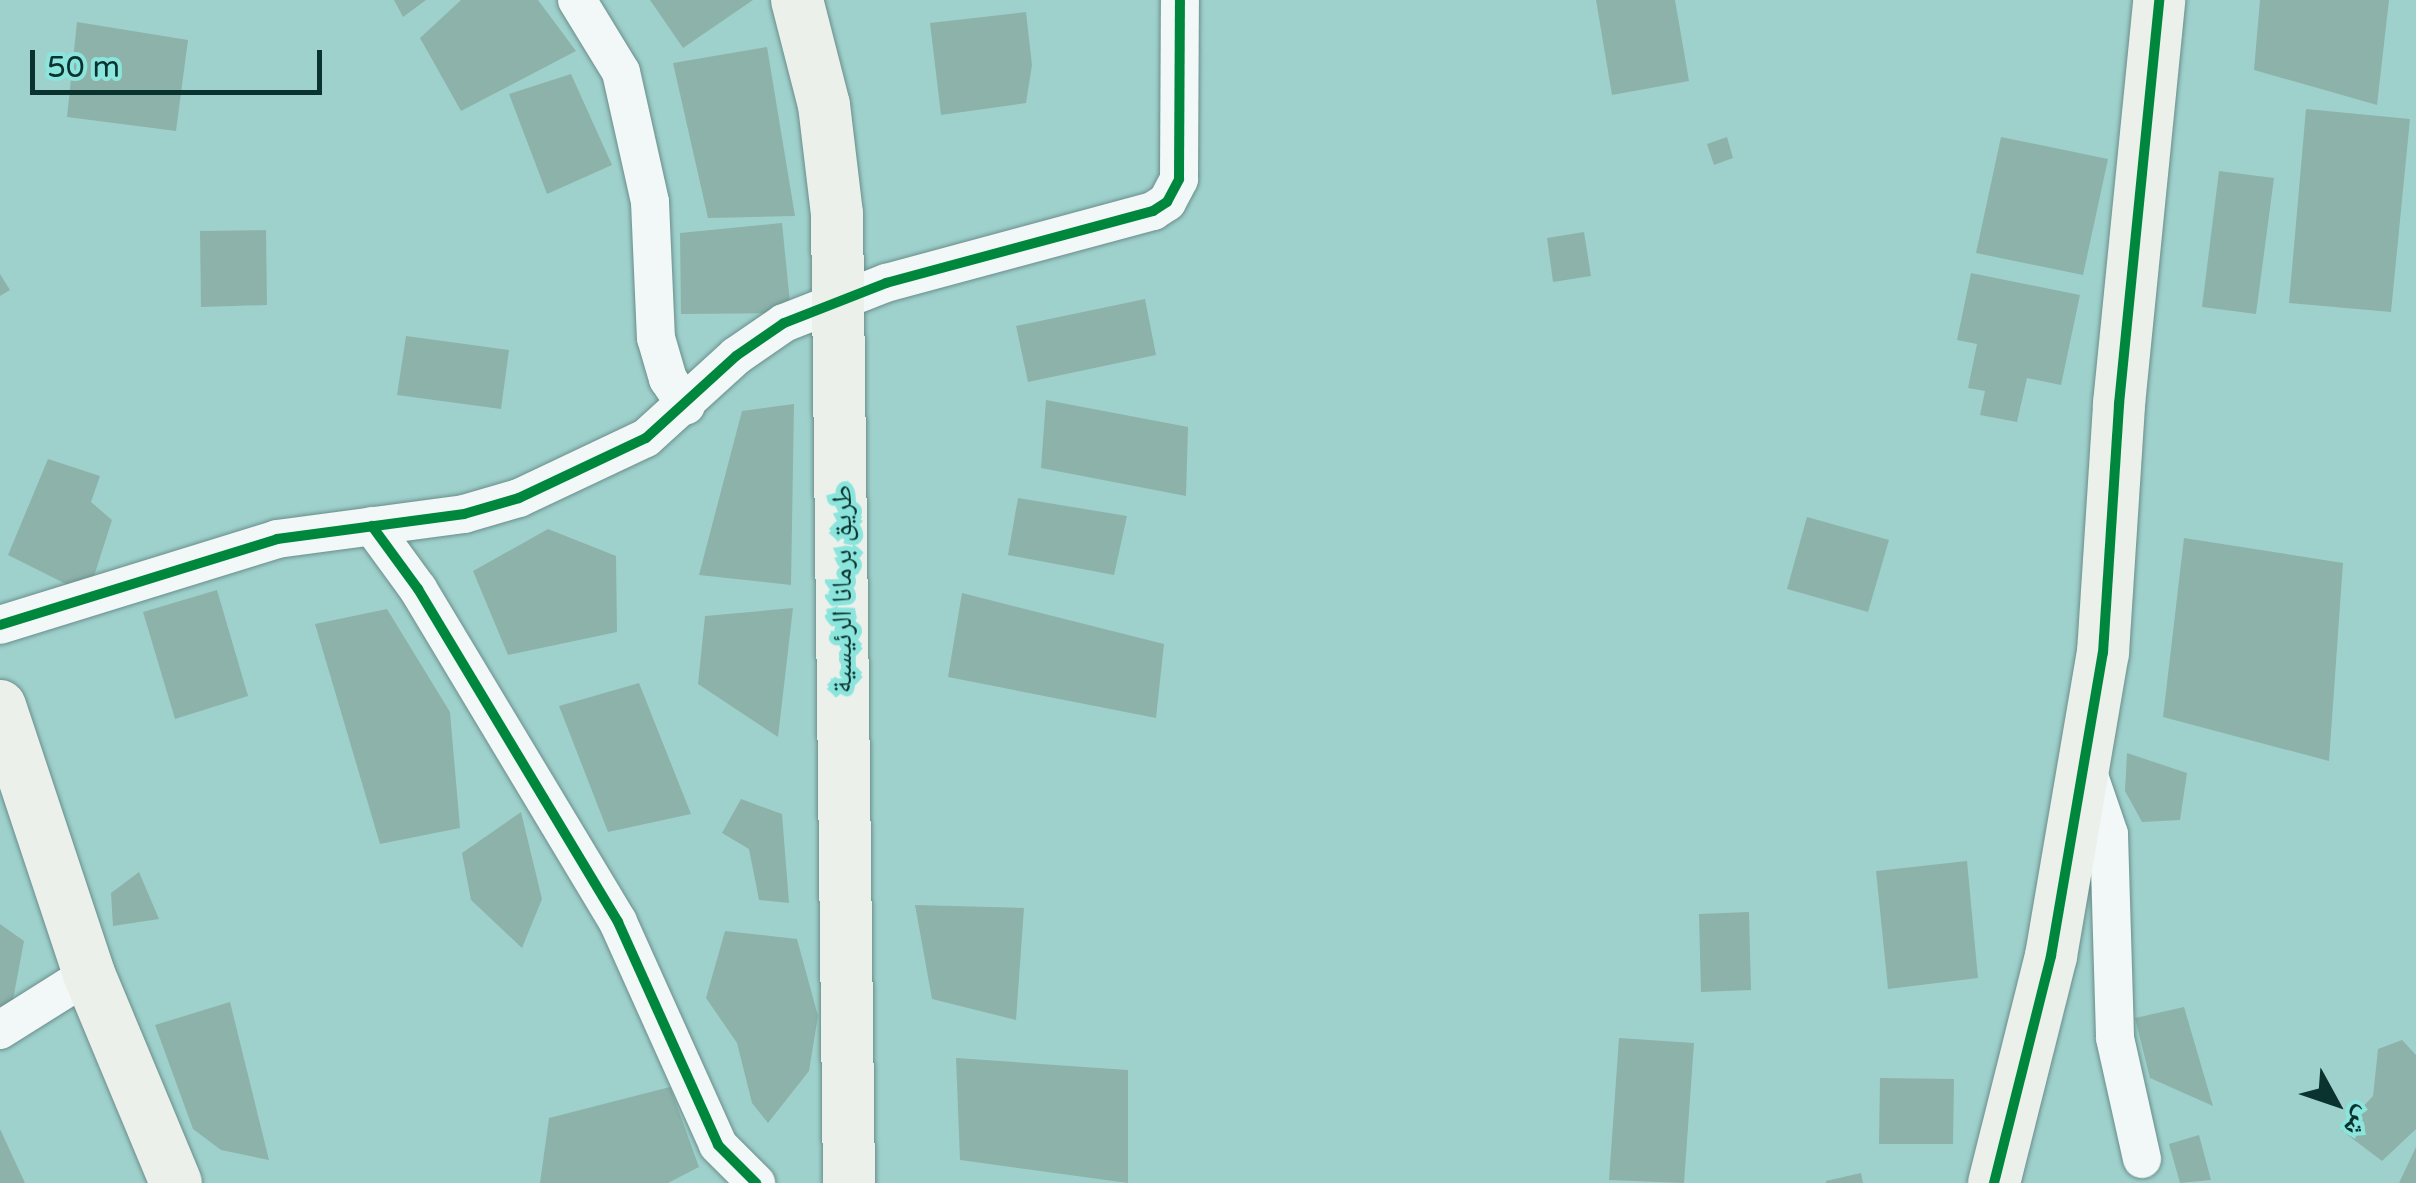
<!DOCTYPE html>
<html>
<head>
<meta charset="utf-8">
<style>
	body { margin:0 }
	#map { position:relative; width:2416px; height:1183px; overflow:hidden; background:#9fd1cc; font-family:"Varela Round","Noto Naskh Arabic",sans-serif }
	div>[style] { position:absolute }
	.building>* { inset:0; background:#8db2aa }
	.roads { filter:drop-shadow(0 0 2px #6a8e8b) drop-shadow(0 0 2px #6a8e8b) }
	.street>* { height:38px; margin:-19px; padding:0 19px; transform-origin:19px; border-radius:19px; background:#f1f8f7 }
	.secondary>* { height:52px; margin:-26px; padding:0 26px; transform-origin:26px; border-radius:26px; background:#ebf0eb }
	.cycleway>* { height:10px; margin:-5px; padding:0 5px; transform-origin:5px; border-radius:5px; background:#00873e }
	span { translate:-50% -50%; white-space:nowrap; text-align:center; line-height:1.15; -webkit-text-stroke:10px #8be5dc; paint-order:stroke }
	.street-label { font-size:28px; color:#0a332f }
	.north { position:absolute; left:2286px; top:1053px; width:100px; height:100px; -webkit-text-stroke:8px #8be5dc; paint-order:stroke; rotate:130deg; font-size:28px; font-weight:700; line-height:40px; text-align:center; color:#0a332f }
	.north::after { content:''; display:block; margin:auto; width:35px; height:45px; background:#0a332f; clip-path:polygon(50% 0,100% 100%,50% 72%,0 100%) }
	.scale { position:absolute; left:30px; top:50px; width:292px; height:45px; box-sizing:border-box; border:5px solid #0a332f; border-top:0; padding-left:12px; font-size:30px; line-height:35px; white-space:nowrap; color:#0a332f; -webkit-text-stroke:8px #8be5dc; paint-order:stroke }
</style>
</head>
<body>
<div id="map">
	<div class="building">
		<i style="clip-path:polygon(394px 0,426px 0,403px 17px)"></i>
		<i style="clip-path:polygon(461px 0,538px 0,576px 51px,461px 111px,420px 38px)"></i>
		<i style="clip-path:polygon(650px 0,753px 0,683px 48px)"></i>
		<i style="clip-path:polygon(1596px 0,1675px 0,1689px 81px,1612px 95px)"></i>
		<i style="clip-path:polygon(2260px 0,2389px 0,2377px 105px,2254px 70px)"></i>
		<i style="clip-path:polygon(1026px 12px,1032px 65px,1026px 103px,941px 115px,930px 23px)"></i>
		<i style="clip-path:polygon(77px 22px,188px 40px,176px 131px,67px 117px)"></i>
		<i style="clip-path:polygon(767px 47px,795px 216px,708px 218px,673px 63px)"></i>
		<i style="clip-path:polygon(571px 74px,612px 165px,547px 194px,509px 94px)"></i>
		<i style="clip-path:polygon(2306px 109px,2410px 119px,2391px 312px,2289px 303px)"></i>
		<i style="clip-path:polygon(1727px 137px,1733px 158px,1714px 165px,1707px 144px)"></i>
		<i style="clip-path:polygon(2001px 137px,2108px 159px,2083px 275px,1976px 253px)"></i>
		<i style="clip-path:polygon(2219px 171px,2274px 178px,2256px 314px,2202px 307px)"></i>
		<i style="clip-path:polygon(782px 223px,791px 313px,681px 314px,680px 233px)"></i>
		<i style="clip-path:polygon(266px 230px,267px 305px,201px 307px,200px 231px)"></i>
		<i style="clip-path:polygon(1584px 232px,1591px 276px,1553px 282px,1547px 238px)"></i>
		<i style="clip-path:polygon(1971px 273px,2080px 295px,2061px 385px,2027px 378px,2017px 422px,1980px 415px,1985px 391px,1968px 388px,1977px 344px,1957px 340px)"></i>
		<i style="clip-path:polygon(0 274px,10px 290px,0 296px)"></i>
		<i style="clip-path:polygon(1145px 299px,1156px 355px,1028px 382px,1016px 326px)"></i>
		<i style="clip-path:polygon(406px 336px,509px 350px,501px 409px,397px 395px)"></i>
		<i style="clip-path:polygon(1046px 400px,1188px 427px,1186px 496px,1041px 468px)"></i>
		<i style="clip-path:polygon(794px 404px,791px 585px,699px 575px,742px 411px)"></i>
		<i style="clip-path:polygon(48px 459px,100px 476px,91px 502px,112px 520px,88px 595px,8px 555px)"></i>
		<i style="clip-path:polygon(1018px 498px,1127px 516px,1114px 575px,1008px 555px)"></i>
		<i style="clip-path:polygon(1807px 517px,1889px 540px,1868px 612px,1787px 589px)"></i>
		<i style="clip-path:polygon(548px 529px,616px 556px,617px 632px,508px 655px,473px 571px)"></i>
		<i style="clip-path:polygon(2184px 538px,2343px 563px,2329px 761px,2163px 717px)"></i>
		<i style="clip-path:polygon(217px 590px,248px 696px,175px 719px,143px 612px)"></i>
		<i style="clip-path:polygon(962px 593px,1164px 644px,1156px 718px,948px 677px)"></i>
		<i style="clip-path:polygon(793px 608px,778px 737px,698px 684px,705px 616px)"></i>
		<i style="clip-path:polygon(387px 609px,450px 712px,460px 828px,380px 844px,315px 624px)"></i>
		<i style="clip-path:polygon(639px 683px,691px 814px,608px 832px,559px 706px)"></i>
		<i style="clip-path:polygon(2127px 753px,2187px 773px,2180px 820px,2142px 822px,2125px 791px)"></i>
		<i style="clip-path:polygon(741px 799px,782px 814px,789px 903px,759px 900px,749px 849px,722px 833px)"></i>
		<i style="clip-path:polygon(521px 812px,542px 899px,522px 948px,471px 900px,462px 853px)"></i>
		<i style="clip-path:polygon(1967px 861px,1978px 978px,1888px 989px,1876px 871px)"></i>
		<i style="clip-path:polygon(139px 872px,159px 919px,113px 926px,111px 893px)"></i>
		<i style="clip-path:polygon(915px 905px,1024px 908px,1016px 1020px,932px 999px)"></i>
		<i style="clip-path:polygon(1749px 912px,1751px 990px,1701px 992px,1699px 914px)"></i>
		<i style="clip-path:polygon(0 924px,24px 941px,12px 1005px,0 1015px)"></i>
		<i style="clip-path:polygon(725px 931px,797px 939px,818px 1016px,809px 1071px,768px 1123px,752px 1103px,737px 1043px,706px 998px)"></i>
		<i style="clip-path:polygon(230px 1002px,269px 1160px,221px 1150px,193px 1129px,155px 1025px)"></i>
		<i style="clip-path:polygon(2184px 1007px,2213px 1106px,2150px 1078px,2135px 1018px)"></i>
		<i style="clip-path:polygon(1619px 1038px,1694px 1043px,1684px 1183px,1609px 1180px)"></i>
		<i style="clip-path:polygon(2402px 1040px,2416px 1055px,2416px 1129px,2382px 1161px,2341px 1130px,2373px 1096px,2378px 1049px)"></i>
		<i style="clip-path:polygon(956px 1058px,1128px 1070px,1128px 1183px,960px 1160px)"></i>
		<i style="clip-path:polygon(1880px 1078px,1954px 1079px,1953px 1144px,1879px 1144px)"></i>
		<i style="clip-path:polygon(670px 1087px,699px 1167px,668px 1183px,540px 1183px,549px 1118px)"></i>
		<i style="clip-path:polygon(0 1129px,25px 1183px,0 1183px)"></i>
		<i style="clip-path:polygon(2199px 1135px,2211px 1180px,2180px 1183px,2169px 1144px)"></i>
		<i style="clip-path:polygon(2416px 1147px,2416px 1183px,2399px 1183px)"></i>
		<i style="clip-path:polygon(1861px 1173px,1863px 1183px,1826px 1183px,1826px 1181px)"></i>
	</div>
	<div class="roads">
		<div class="street">
			<i style="left:577px;top:0;width:84px;rotate:58.6deg"></i>
			<i style="left:621px;top:72px;width:133px;rotate:77.4deg"></i>
			<i style="left:650px;top:202px;width:136px;rotate:87.5deg"></i>
			<i style="left:656px;top:338px;width:43px;rotate:73.7deg"></i>
			<i style="left:668px;top:379px;width:32px;rotate:56deg"></i>
			<i style="left:372px;top:526px;width:78px;rotate:53.9deg"></i>
			<i style="left:418px;top:589px;width:388px;rotate:59deg"></i>
			<i style="left:618px;top:922px;width:244px;rotate:65.8deg"></i>
			<i style="left:718px;top:1145px;width:54px;rotate:45deg"></i>
			<i style="left:0;top:625px;width:290px;rotate:-17.2deg"></i>
			<i style="left:277px;top:539px;width:189px;rotate:-7.6deg"></i>
			<i style="left:464px;top:514px;width:57px;rotate:-16.2deg"></i>
			<i style="left:519px;top:498px;width:140px;rotate:-25.3deg"></i>
			<i style="left:646px;top:438px;width:122px;rotate:-42.3deg"></i>
			<i style="left:736px;top:356px;width:58px;rotate:-34.5deg"></i>
			<i style="left:784px;top:323px;width:110px;rotate:-21.4deg"></i>
			<i style="left:886px;top:283px;width:277px;rotate:-15.1deg"></i>
			<i style="left:1153px;top:211px;width:17px;rotate:-33deg"></i>
			<i style="left:1167px;top:202px;width:26px;rotate:-62deg"></i>
			<i style="left:1179px;top:179px;width:179px;rotate:-89.7deg"></i>
			<i style="left:2085px;top:764px;width:74px;rotate:71.1deg"></i>
			<i style="left:2109px;top:834px;width:204px;rotate:88.3deg"></i>
			<i style="left:2115px;top:1038px;width:124px;rotate:77.4deg"></i>
			<i style="left:0;top:1030px;width:105px;rotate:-32.2deg"></i>
		</div>
		<div class="secondary">
			<i style="left:797px;top:0;width:108px;rotate:75.6deg"></i>
			<i style="left:824px;top:105px;width:110px;rotate:83.2deg"></i>
			<i style="left:837px;top:214px;width:969px;rotate:89.29deg"></i>
			<i style="left:0;top:706px;width:282px;rotate:71.6deg"></i>
			<i style="left:89px;top:974px;width:226px;rotate:67.4deg"></i>
			<i style="left:1994px;top:1183px;width:234px;rotate:-75.9deg"></i>
			<i style="left:2051px;top:956px;width:307px;rotate:-80.3deg"></i>
			<i style="left:2103px;top:653px;width:250px;rotate:-86.3deg"></i>
			<i style="left:2119px;top:404px;width:406px;rotate:-84.3deg"></i>
		</div>
	</div>
	<div class="cycleway">
		<i style="left:372px;top:526px;width:78px;rotate:53.9deg"></i>
		<i style="left:418px;top:589px;width:388px;rotate:59deg"></i>
		<i style="left:618px;top:922px;width:244px;rotate:65.8deg"></i>
		<i style="left:718px;top:1145px;width:54px;rotate:45deg"></i>
		<i style="left:0;top:625px;width:290px;rotate:-17.2deg"></i>
		<i style="left:277px;top:539px;width:189px;rotate:-7.6deg"></i>
		<i style="left:464px;top:514px;width:57px;rotate:-16.2deg"></i>
		<i style="left:519px;top:498px;width:140px;rotate:-25.3deg"></i>
		<i style="left:646px;top:438px;width:122px;rotate:-42.3deg"></i>
		<i style="left:736px;top:356px;width:58px;rotate:-34.5deg"></i>
		<i style="left:784px;top:323px;width:110px;rotate:-21.4deg"></i>
		<i style="left:886px;top:283px;width:277px;rotate:-15.1deg"></i>
		<i style="left:1153px;top:211px;width:17px;rotate:-33deg"></i>
		<i style="left:1167px;top:202px;width:26px;rotate:-62deg"></i>
		<i style="left:1179px;top:179px;width:179px;rotate:-89.7deg"></i>
		<i style="left:1994px;top:1183px;width:234px;rotate:-75.9deg"></i>
		<i style="left:2051px;top:956px;width:307px;rotate:-80.3deg"></i>
		<i style="left:2103px;top:653px;width:250px;rotate:-86.3deg"></i>
		<i style="left:2119px;top:404px;width:406px;rotate:-84.3deg"></i>
	</div>
	<div class="street-label">
		<span style="left:842px;top:589px;rotate:-90deg">طريق برمانا الرئيسية</span>
	</div>
	<div class="north">ش</div>
	<div class="scale">50 m</div>
</div>
</body>
</html>
